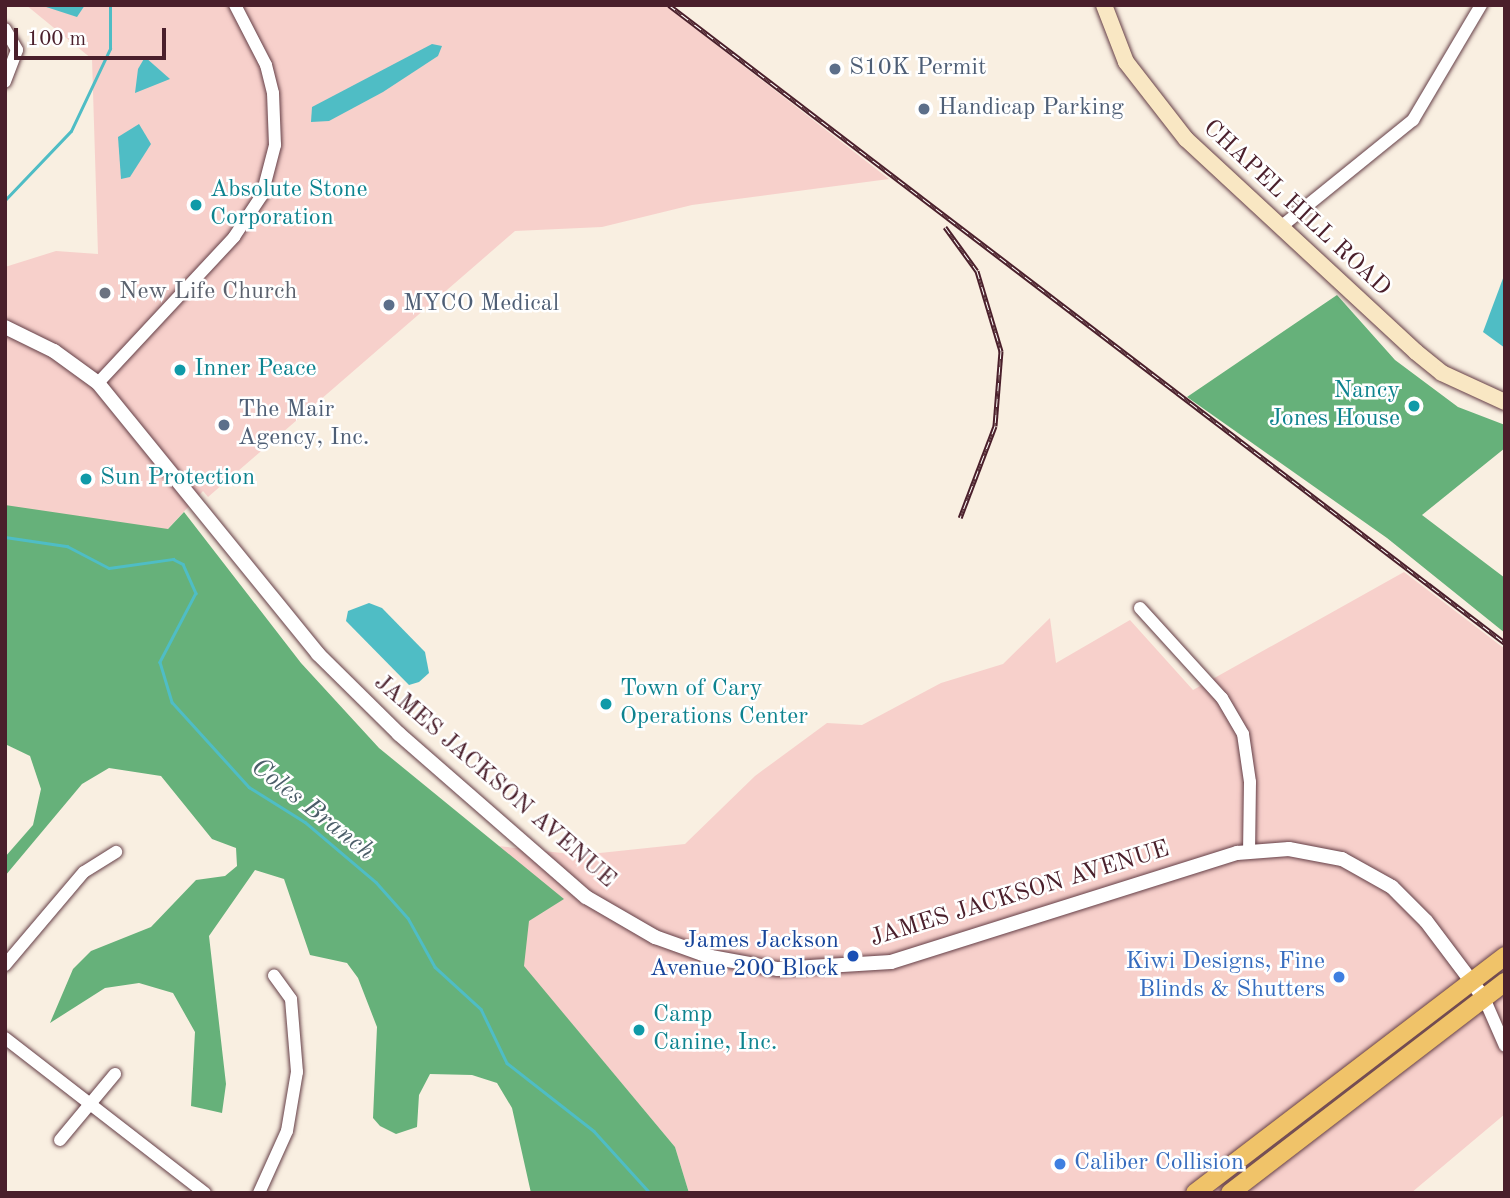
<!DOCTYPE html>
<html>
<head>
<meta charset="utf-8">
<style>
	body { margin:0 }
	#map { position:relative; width:1510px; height:1198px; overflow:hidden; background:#f9efe1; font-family:"Old Standard TT",serif }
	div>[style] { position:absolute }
	.built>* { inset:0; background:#f7d0cb }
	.forest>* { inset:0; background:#66b17a }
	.water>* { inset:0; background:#4fbdc5 }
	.stream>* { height:2.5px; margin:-1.25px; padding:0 1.25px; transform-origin:1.25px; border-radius:1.25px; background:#4fbdc5 }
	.roads { filter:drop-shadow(0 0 2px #643e46) drop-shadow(0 0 2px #643e46) }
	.minor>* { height:12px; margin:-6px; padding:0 6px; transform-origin:6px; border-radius:6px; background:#fff }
	.tertiary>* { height:14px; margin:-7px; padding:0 7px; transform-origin:7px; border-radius:7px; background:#fff }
	.secondary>* { height:16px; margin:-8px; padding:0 8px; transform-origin:8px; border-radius:8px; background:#f9e7c3 }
	.primary>* { height:18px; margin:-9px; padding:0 9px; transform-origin:9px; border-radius:9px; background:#f0c369 }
	.rail>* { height:5px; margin-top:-2.5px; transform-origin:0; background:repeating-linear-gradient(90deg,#fff 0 8px,#4a1f2b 0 16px); box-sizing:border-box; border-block:2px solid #4a1f2b }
	.dots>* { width:19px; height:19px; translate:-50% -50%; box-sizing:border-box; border:4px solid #fff; border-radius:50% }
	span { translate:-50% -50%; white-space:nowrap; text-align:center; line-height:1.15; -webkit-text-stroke:5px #fff; paint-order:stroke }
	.service-label { font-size:24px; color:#4e5e75 }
	.left { translate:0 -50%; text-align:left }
	.culture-label { font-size:24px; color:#0d838f }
	.right { translate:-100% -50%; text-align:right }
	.street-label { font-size:24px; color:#4a1f2b }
	.worship-label { font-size:24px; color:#5b616d }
	.transit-label { font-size:24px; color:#164399 }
	.shop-label { font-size:24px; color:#366cbe }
	.water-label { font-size:26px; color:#4c5e69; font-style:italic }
	.frame { position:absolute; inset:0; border:7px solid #4a1f2b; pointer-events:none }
	.scale { position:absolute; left:14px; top:28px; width:152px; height:32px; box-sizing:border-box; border:4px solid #4a1f2b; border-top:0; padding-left:9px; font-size:21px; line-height:24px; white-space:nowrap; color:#4a1f2b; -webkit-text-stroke:5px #fff; paint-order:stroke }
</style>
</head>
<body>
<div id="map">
	<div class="built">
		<i style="clip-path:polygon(26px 5px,665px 5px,889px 179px,692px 205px,602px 227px,515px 231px,208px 497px,203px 491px,153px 545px,5px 531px,5px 267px,56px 251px,98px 254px,92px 59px)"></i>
		<i style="clip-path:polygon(1404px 572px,1505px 649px,1505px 1114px,1411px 1193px,689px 1193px,675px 1147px,447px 875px,488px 845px,581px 855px,685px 844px,755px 776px,827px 723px,862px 725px,941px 683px,1003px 664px,1050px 618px,1056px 663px,1130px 620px,1193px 690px)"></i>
	</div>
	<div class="forest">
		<i style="clip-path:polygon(1337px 295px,1395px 360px,1458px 407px,1505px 425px,1505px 448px,1422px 515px,1505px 578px,1505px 633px,1387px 538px,1187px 397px)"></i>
		<i style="clip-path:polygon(5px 505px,168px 529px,184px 512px,301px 663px,379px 748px,564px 899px,529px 921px,524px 966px,675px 1147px,689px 1193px,531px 1193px,512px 1108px,497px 1083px,472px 1075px,430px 1074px,419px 1095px,417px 1127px,396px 1134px,380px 1126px,373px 1118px,377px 1027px,358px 978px,347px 963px,310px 955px,284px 879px,255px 870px,209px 936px,226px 1084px,222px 1113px,191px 1106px,195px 1032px,173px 993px,139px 983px,105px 988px,50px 1023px,73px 969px,91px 951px,151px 927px,196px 880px,225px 876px,237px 866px,236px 848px,212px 839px,161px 776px,109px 768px,82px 784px,5px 876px,5px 857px,33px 825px,41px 789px,30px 756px,5px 744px)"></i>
	</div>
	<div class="water">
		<i style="clip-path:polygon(40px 5px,85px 5px,77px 17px)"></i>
		<i style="clip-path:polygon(432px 44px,442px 46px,438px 56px,383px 92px,329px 121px,311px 122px,312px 107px)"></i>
		<i style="clip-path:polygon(145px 57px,170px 79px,135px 93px,138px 69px)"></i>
		<i style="clip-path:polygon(139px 124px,151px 144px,130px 177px,121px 179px,118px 137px)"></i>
		<i style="clip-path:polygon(1505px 273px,1505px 348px,1483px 332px)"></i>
		<i style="clip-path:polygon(369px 603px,382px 608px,425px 652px,429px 673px,419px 682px,409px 685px,346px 621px,348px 611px)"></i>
	</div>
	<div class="stream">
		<i style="left:5px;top:200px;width:95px;rotate:-46.3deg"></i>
		<i style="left:71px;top:131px;width:91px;rotate:-64.6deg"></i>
		<i style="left:110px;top:49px;width:44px;rotate:-90deg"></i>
		<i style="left:5px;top:537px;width:63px;rotate:8.3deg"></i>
		<i style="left:67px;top:546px;width:47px;rotate:27.6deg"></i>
		<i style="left:109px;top:568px;width:65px;rotate:-8deg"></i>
		<i style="left:173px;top:559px;width:11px;rotate:27deg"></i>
		<i style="left:183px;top:564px;width:32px;rotate:66deg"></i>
		<i style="left:196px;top:593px;width:78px;rotate:117.6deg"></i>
		<i style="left:160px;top:662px;width:42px;rotate:73.3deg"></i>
		<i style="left:172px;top:702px;width:115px;rotate:47.8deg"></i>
		<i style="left:249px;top:787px;width:66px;rotate:32deg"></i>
		<i style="left:305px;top:822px;width:93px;rotate:40.2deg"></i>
		<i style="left:376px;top:882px;width:48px;rotate:48.4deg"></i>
		<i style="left:408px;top:918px;width:56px;rotate:61.1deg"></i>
		<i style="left:435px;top:967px;width:62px;rotate:42.4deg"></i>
		<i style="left:481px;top:1009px;width:60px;rotate:64.3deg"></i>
		<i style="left:507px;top:1063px;width:110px;rotate:38deg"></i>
		<i style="left:594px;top:1131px;width:84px;rotate:47.9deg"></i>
	</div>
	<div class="roads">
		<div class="minor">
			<i style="left:5px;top:29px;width:24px;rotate:60deg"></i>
			<i style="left:17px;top:50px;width:34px;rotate:111deg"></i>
			<i style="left:1282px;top:226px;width:169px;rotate:-39deg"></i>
			<i style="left:1413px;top:120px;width:134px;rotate:-59.4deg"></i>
			<i style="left:98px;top:383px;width:200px;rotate:-47deg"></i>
			<i style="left:234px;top:237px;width:50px;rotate:-56.3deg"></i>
			<i style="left:262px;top:195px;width:52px;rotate:-75.4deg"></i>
			<i style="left:275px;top:145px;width:52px;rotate:-92.2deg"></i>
			<i style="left:273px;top:93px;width:29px;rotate:-104deg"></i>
			<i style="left:266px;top:65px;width:68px;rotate:-117.3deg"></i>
			<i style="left:1140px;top:608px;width:122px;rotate:47.7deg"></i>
			<i style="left:1222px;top:698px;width:42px;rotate:59.7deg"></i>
			<i style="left:1243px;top:734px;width:49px;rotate:81.7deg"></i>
			<i style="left:1250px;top:782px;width:69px;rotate:90.8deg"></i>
			<i style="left:5px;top:965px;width:122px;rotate:-49.7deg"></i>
			<i style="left:84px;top:872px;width:38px;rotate:-32deg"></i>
			<i style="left:1484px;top:998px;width:52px;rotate:66.4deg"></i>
			<i style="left:5px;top:1038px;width:253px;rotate:37.8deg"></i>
			<i style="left:60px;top:1140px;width:86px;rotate:-50.2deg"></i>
			<i style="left:259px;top:1193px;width:68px;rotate:-65.7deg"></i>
			<i style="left:287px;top:1131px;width:60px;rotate:-80.4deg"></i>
			<i style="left:297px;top:1072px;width:73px;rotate:-94.7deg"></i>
			<i style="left:291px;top:999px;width:29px;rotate:-126deg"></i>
		</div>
		<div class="tertiary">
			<i style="left:5px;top:327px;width:55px;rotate:26.1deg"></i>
			<i style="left:54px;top:351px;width:54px;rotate:36deg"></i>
			<i style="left:98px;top:383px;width:349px;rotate:50.9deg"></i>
			<i style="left:318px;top:654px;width:114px;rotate:44.6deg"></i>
			<i style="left:399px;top:734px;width:248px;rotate:41.1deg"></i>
			<i style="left:586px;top:897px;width:80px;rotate:30.1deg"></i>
			<i style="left:655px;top:937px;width:59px;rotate:19.7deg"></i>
			<i style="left:711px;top:957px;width:68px;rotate:10.2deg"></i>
			<i style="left:778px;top:969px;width:113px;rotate:-3.5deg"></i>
			<i style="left:891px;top:962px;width:363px;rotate:-17.5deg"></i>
			<i style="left:1237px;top:853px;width:52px;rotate:-4.4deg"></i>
			<i style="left:1289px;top:849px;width:54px;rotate:10.7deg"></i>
			<i style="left:1342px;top:859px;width:57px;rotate:29.2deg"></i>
			<i style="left:1392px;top:887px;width:48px;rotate:45deg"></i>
			<i style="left:1426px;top:921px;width:96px;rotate:53deg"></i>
		</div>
		<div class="secondary">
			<i style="left:1104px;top:5px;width:61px;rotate:68.9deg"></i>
			<i style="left:1126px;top:62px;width:98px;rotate:52.1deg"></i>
			<i style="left:1186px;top:139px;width:313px;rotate:42.8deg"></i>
			<i style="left:1416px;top:352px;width:33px;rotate:39deg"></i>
			<i style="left:1442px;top:373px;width:69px;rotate:24.7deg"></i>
		</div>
		<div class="primary">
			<i style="left:1195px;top:1193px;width:390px;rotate:-37.4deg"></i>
			<i style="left:1230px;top:1193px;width:347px;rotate:-37.5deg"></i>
		</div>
	</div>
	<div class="rail">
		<i style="left:669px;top:5px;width:1052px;rotate:37.35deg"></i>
		<i style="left:945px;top:227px;width:54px;rotate:54deg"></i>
		<i style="left:977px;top:271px;width:84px;rotate:73.3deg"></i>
		<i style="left:1001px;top:351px;width:75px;rotate:94.6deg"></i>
		<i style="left:995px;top:426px;width:98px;rotate:110.8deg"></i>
	</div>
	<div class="dots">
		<i style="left:835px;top:69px;background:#5c6f8a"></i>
		<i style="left:924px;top:109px;background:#5c6f8a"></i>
		<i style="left:196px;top:205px;background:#0f9aa8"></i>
		<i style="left:105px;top:293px;background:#6b7280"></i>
		<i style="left:389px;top:305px;background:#5c6f8a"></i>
		<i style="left:180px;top:370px;background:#0f9aa8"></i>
		<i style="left:1414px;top:406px;background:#0f9aa8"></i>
		<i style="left:224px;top:425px;background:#5c6f8a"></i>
		<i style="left:86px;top:479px;background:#0f9aa8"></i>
		<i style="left:606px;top:704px;background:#0f9aa8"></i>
		<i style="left:853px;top:956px;background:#1a4fb4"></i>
		<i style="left:1339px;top:977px;background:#3f7fe0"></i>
		<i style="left:639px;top:1030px;background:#0f9aa8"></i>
		<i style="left:1060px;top:1164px;background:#3f7fe0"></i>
	</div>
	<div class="service-label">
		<span class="left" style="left:849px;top:69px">S10K Permit</span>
		<span class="left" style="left:938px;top:109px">Handicap Parking</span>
		<span class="left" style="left:403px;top:305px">MYCO Medical</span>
		<span class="left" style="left:238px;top:425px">The Mair<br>Agency, Inc.</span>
	</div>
	<div class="culture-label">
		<span class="left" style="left:210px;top:205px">Absolute Stone<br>Corporation</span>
		<span class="left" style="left:194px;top:370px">Inner Peace</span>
		<span class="right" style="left:1400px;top:406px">Nancy<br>Jones House</span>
		<span class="left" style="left:100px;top:479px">Sun Protection</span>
		<span class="left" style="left:620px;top:704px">Town of Cary<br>Operations Center</span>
		<span class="left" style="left:653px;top:1030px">Camp<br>Canine, Inc.</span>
	</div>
	<div class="street-label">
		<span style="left:1296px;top:209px;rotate:43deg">CHAPEL HILL ROAD</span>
		<span style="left:494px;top:782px;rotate:41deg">JAMES JACKSON AVENUE</span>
		<span style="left:1020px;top:895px;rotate:-17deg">JAMES JACKSON AVENUE</span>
	</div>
	<div class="worship-label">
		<span class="left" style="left:119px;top:293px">New Life Church</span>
	</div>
	<div class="transit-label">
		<span class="right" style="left:839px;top:956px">James Jackson<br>Avenue 200 Block</span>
	</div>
	<div class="shop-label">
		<span class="right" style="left:1325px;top:977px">Kiwi Designs, Fine<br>Blinds &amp; Shutters</span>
		<span class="left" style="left:1074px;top:1164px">Caliber Collision</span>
	</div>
	<div class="water-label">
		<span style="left:312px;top:810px;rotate:38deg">Coles Branch</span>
	</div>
	<div class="frame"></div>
	<div class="scale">100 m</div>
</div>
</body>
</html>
